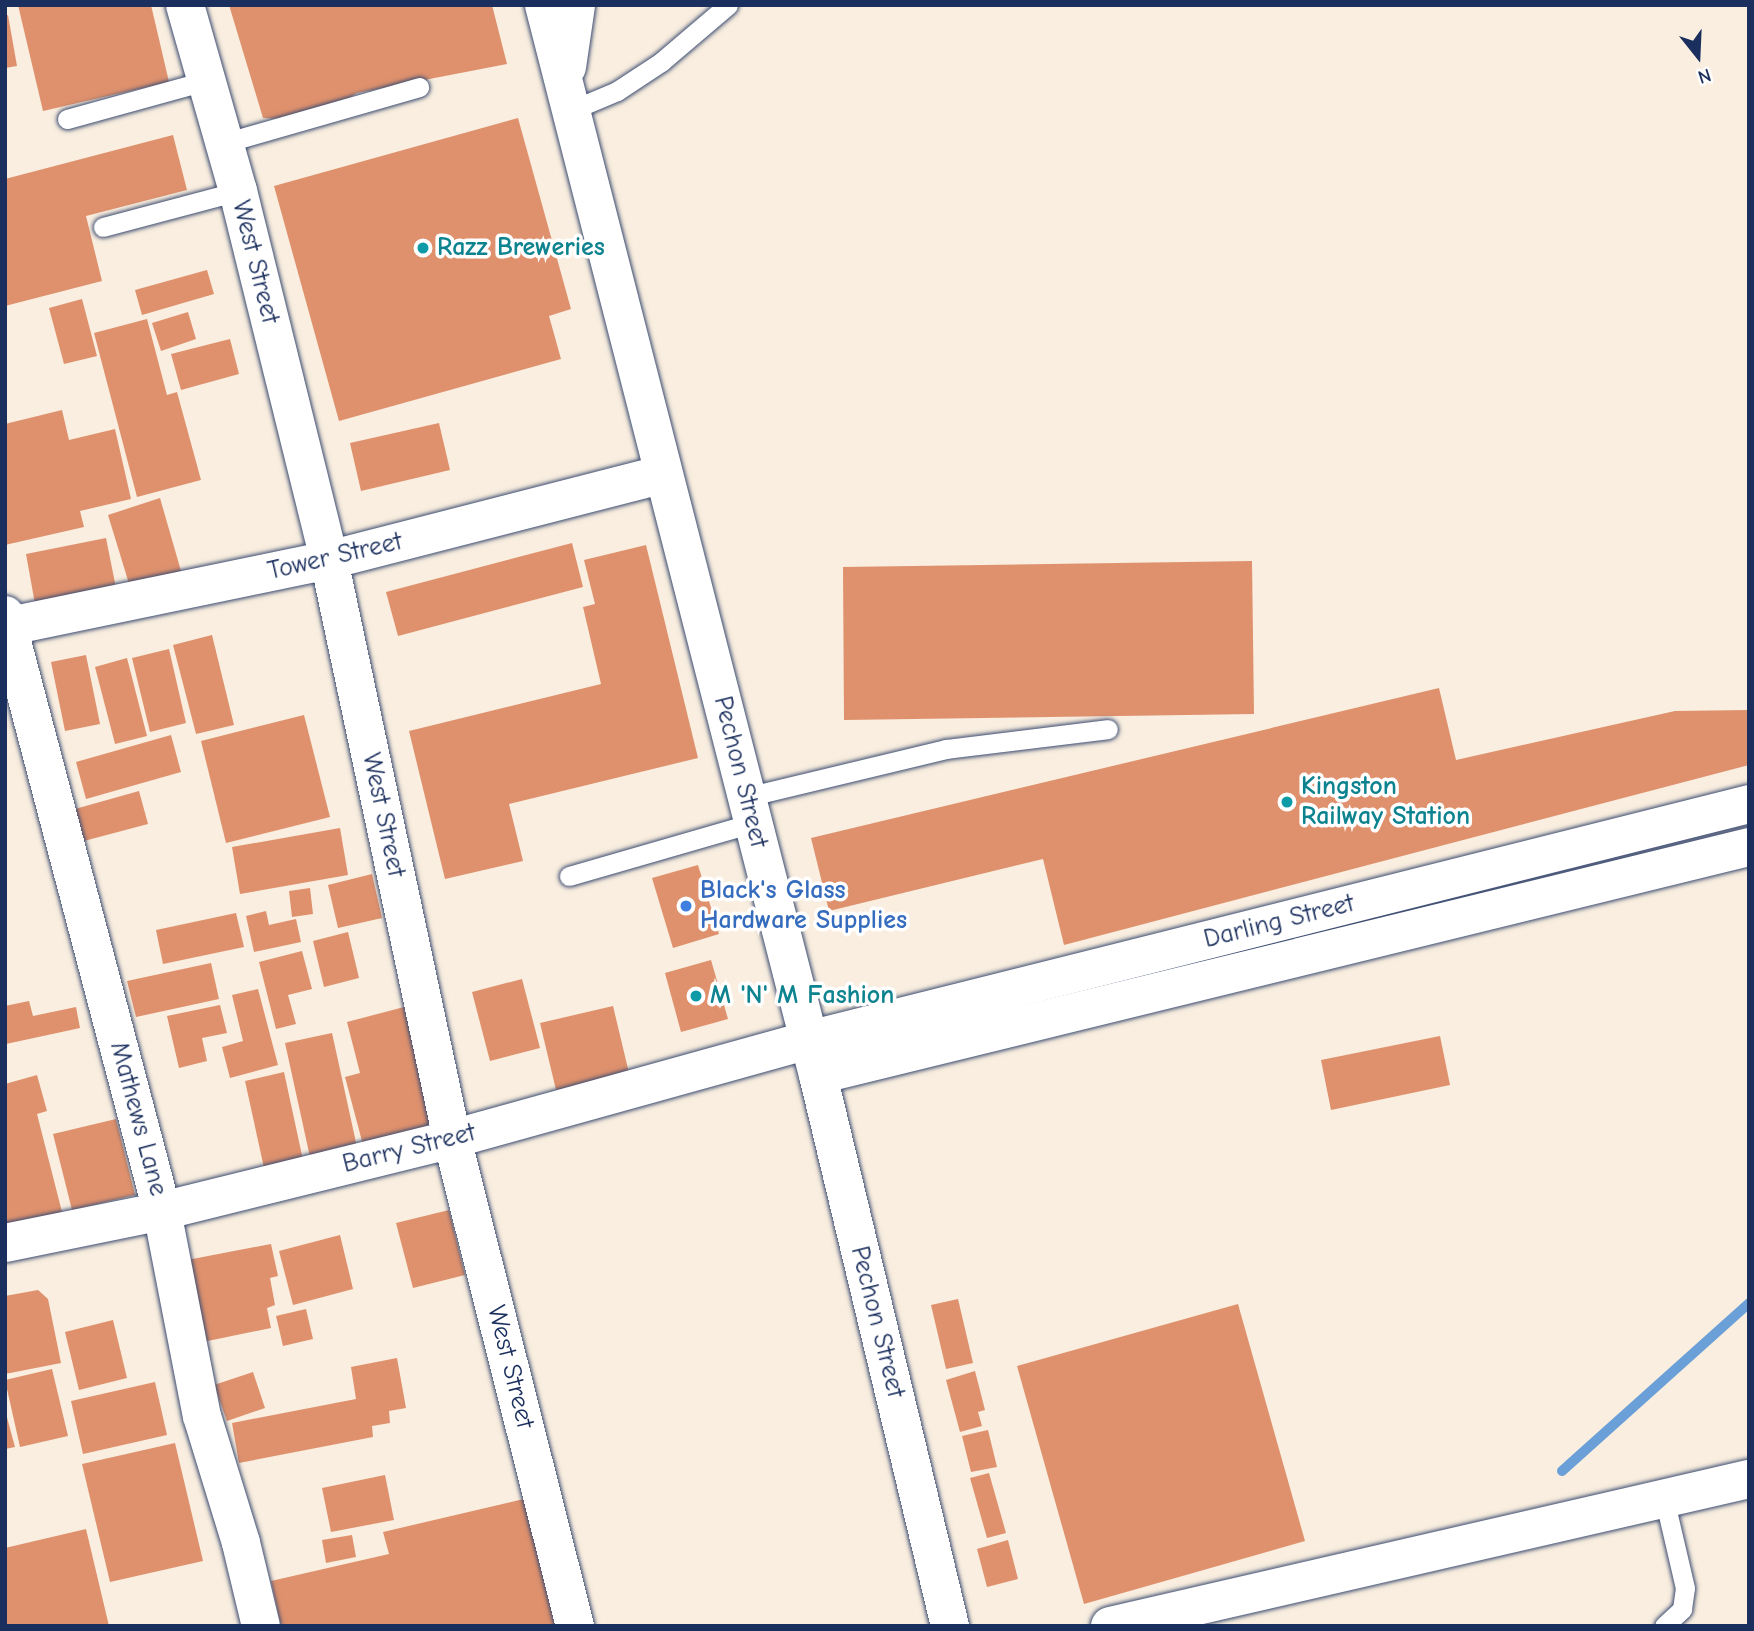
<!DOCTYPE html>
<html>
<head>
<meta charset="utf-8">
<style>
	body { margin:0 }
	#map { position:relative; width:1754px; height:1631px; overflow:hidden; background:#f9eedf; font-family:"Comic Neue",sans-serif }
	div>[style] { position:absolute }
	.stream>* { height:10px; margin:-5px; padding:0 5px; transform-origin:5px; border-radius:5px; background:#6aa0d7 }
	.building>* { inset:0; background:#df916d }
	.roads { filter:drop-shadow(0 0 2px #3c4c71) drop-shadow(0 0 2px #3c4c71) }
	.service>* { height:19px; margin:-9.5px; padding:0 9.5px; transform-origin:9.5px; border-radius:9.5px; background:#fff }
	.minor>* { height:38px; margin:-19px; padding:0 19px; transform-origin:19px; border-radius:19px; background:#fff }
	.tertiary>* { height:38px; margin:-19px; padding:0 19px; transform-origin:19px; border-radius:19px; background:#fff }
	.dots>* { width:19px; height:19px; translate:-50% -50%; box-sizing:border-box; border:4px solid #fff; border-radius:50% }
	span { translate:-50% -50%; white-space:nowrap; text-align:center; line-height:1.15; -webkit-text-stroke:7px #fff; paint-order:stroke }
	.culture-label { font-size:26px; color:#0d838f; font-weight:700 }
	.left { translate:0 -50%; text-align:left }
	.street-label { font-size:26px; color:#1b2f5e }
	.shop-label { font-size:26px; color:#366cbe; font-weight:700 }
	.frame { position:absolute; inset:0; border:7px solid #1b2f5e; pointer-events:none }
	.north { position:absolute; left:1663px; top:21px; width:70px; height:70px; -webkit-text-stroke:5px #fff; paint-order:stroke; rotate:162deg; font-size:19px; font-weight:700; line-height:28px; text-align:center; color:#1b2f5e }
	.north::after { content:''; display:block; margin:auto; width:24px; height:32px; background:#1b2f5e; clip-path:polygon(50% 0,100% 100%,50% 72%,0 100%) }
</style>
</head>
<body>
<div id="map">
	<div class="stream">
		<i style="left:1562px;top:1471px;width:251px;rotate:-41.9deg"></i>
	</div>
	<div class="building">
		<i style="clip-path:polygon(18px 5px,151px 5px,169px 82px,43px 111px)"></i>
		<i style="clip-path:polygon(229px 5px,492px 5px,507px 64px,357px 93px,329px 111px,299px 120px,263px 118px)"></i>
		<i style="clip-path:polygon(8px 15px,17px 66px,5px 68px,5px 16px)"></i>
		<i style="clip-path:polygon(518px 118px,571px 309px,549px 316px,561px 359px,339px 421px,274px 186px)"></i>
		<i style="clip-path:polygon(173px 135px,187px 190px,86px 216px,102px 281px,5px 306px,5px 179px)"></i>
		<i style="clip-path:polygon(207px 270px,214px 294px,142px 315px,135px 290px)"></i>
		<i style="clip-path:polygon(82px 299px,97px 356px,64px 364px,49px 308px)"></i>
		<i style="clip-path:polygon(188px 312px,196px 339px,161px 351px,152px 323px)"></i>
		<i style="clip-path:polygon(147px 319px,167px 395px,177px 392px,201px 480px,137px 497px,94px 333px)"></i>
		<i style="clip-path:polygon(230px 339px,239px 374px,181px 390px,171px 354px)"></i>
		<i style="clip-path:polygon(62px 410px,69px 440px,115px 429px,131px 499px,80px 511px,84px 527px,5px 545px,5px 424px)"></i>
		<i style="clip-path:polygon(439px 423px,450px 470px,361px 491px,350px 443px)"></i>
		<i style="clip-path:polygon(160px 498px,181px 571px,130px 587px,108px 515px)"></i>
		<i style="clip-path:polygon(106px 538px,116px 588px,35px 604px,26px 554px)"></i>
		<i style="clip-path:polygon(572px 543px,583px 587px,398px 636px,386px 592px)"></i>
		<i style="clip-path:polygon(646px 545px,698px 758px,509px 804px,523px 861px,445px 879px,409px 731px,601px 684px,583px 607px,595px 604px,584px 560px)"></i>
		<i style="clip-path:polygon(1252px 561px,1254px 714px,844px 720px,843px 567px)"></i>
		<i style="clip-path:polygon(212px 635px,234px 725px,196px 734px,173px 645px)"></i>
		<i style="clip-path:polygon(169px 649px,186px 723px,150px 732px,132px 658px)"></i>
		<i style="clip-path:polygon(86px 655px,100px 724px,65px 731px,51px 662px)"></i>
		<i style="clip-path:polygon(127px 658px,147px 736px,115px 744px,95px 667px)"></i>
		<i style="clip-path:polygon(1439px 688px,1456px 760px,1675px 711px,1749px 710px,1749px 765px,1064px 945px,1043px 859px,829px 911px,811px 838px)"></i>
		<i style="clip-path:polygon(304px 715px,330px 817px,226px 843px,201px 741px)"></i>
		<i style="clip-path:polygon(171px 735px,181px 772px,86px 799px,76px 762px)"></i>
		<i style="clip-path:polygon(139px 791px,148px 824px,84px 841px,75px 809px)"></i>
		<i style="clip-path:polygon(340px 828px,348px 875px,240px 894px,232px 847px)"></i>
		<i style="clip-path:polygon(698px 865px,719px 934px,673px 948px,652px 878px)"></i>
		<i style="clip-path:polygon(372px 874px,382px 918px,338px 928px,328px 885px)"></i>
		<i style="clip-path:polygon(310px 888px,313px 914px,292px 917px,289px 891px)"></i>
		<i style="clip-path:polygon(266px 911px,269px 925px,296px 919px,301px 942px,254px 952px,246px 916px)"></i>
		<i style="clip-path:polygon(236px 913px,244px 947px,163px 964px,156px 930px)"></i>
		<i style="clip-path:polygon(348px 932px,359px 978px,324px 987px,313px 941px)"></i>
		<i style="clip-path:polygon(302px 951px,312px 989px,288px 995px,296px 1024px,276px 1029px,259px 962px)"></i>
		<i style="clip-path:polygon(711px 960px,728px 1019px,681px 1032px,665px 973px)"></i>
		<i style="clip-path:polygon(211px 963px,219px 999px,136px 1017px,127px 981px)"></i>
		<i style="clip-path:polygon(522px 979px,540px 1048px,490px 1061px,472px 992px)"></i>
		<i style="clip-path:polygon(258px 989px,278px 1065px,230px 1078px,222px 1047px,243px 1041px,232px 995px)"></i>
		<i style="clip-path:polygon(29px 1001px,33px 1016px,76px 1007px,80px 1028px,6px 1044px,5px 1006px)"></i>
		<i style="clip-path:polygon(220px 1005px,227px 1033px,202px 1038px,207px 1061px,179px 1068px,167px 1016px)"></i>
		<i style="clip-path:polygon(613px 1006px,629px 1073px,556px 1090px,540px 1023px)"></i>
		<i style="clip-path:polygon(404px 1007px,435px 1127px,363px 1145px,345px 1077px,360px 1073px,347px 1022px)"></i>
		<i style="clip-path:polygon(332px 1033px,357px 1147px,310px 1157px,285px 1043px)"></i>
		<i style="clip-path:polygon(1440px 1036px,1450px 1085px,1331px 1110px,1321px 1060px)"></i>
		<i style="clip-path:polygon(284px 1072px,303px 1160px,264px 1168px,245px 1081px)"></i>
		<i style="clip-path:polygon(37px 1075px,47px 1111px,37px 1114px,62px 1212px,5px 1227px,5px 1084px)"></i>
		<i style="clip-path:polygon(116px 1119px,135px 1195px,72px 1210px,53px 1134px)"></i>
		<i style="clip-path:polygon(449px 1210px,465px 1275px,413px 1288px,396px 1223px)"></i>
		<i style="clip-path:polygon(340px 1235px,353px 1289px,293px 1305px,279px 1251px)"></i>
		<i style="clip-path:polygon(271px 1244px,278px 1276px,270px 1278px,275px 1305px,267px 1308px,271px 1328px,198px 1343px,182px 1261px)"></i>
		<i style="clip-path:polygon(38px 1290px,48px 1299px,61px 1363px,5px 1374px,5px 1296px)"></i>
		<i style="clip-path:polygon(958px 1299px,973px 1363px,946px 1369px,931px 1305px)"></i>
		<i style="clip-path:polygon(1238px 1304px,1305px 1541px,1084px 1604px,1017px 1366px)"></i>
		<i style="clip-path:polygon(306px 1309px,313px 1339px,283px 1346px,276px 1316px)"></i>
		<i style="clip-path:polygon(113px 1320px,127px 1378px,79px 1390px,65px 1332px)"></i>
		<i style="clip-path:polygon(397px 1358px,406px 1408px,389px 1411px,390px 1423px,372px 1426px,373px 1437px,239px 1463px,232px 1423px,356px 1399px,351px 1367px)"></i>
		<i style="clip-path:polygon(52px 1369px,68px 1436px,20px 1447px,5px 1380px)"></i>
		<i style="clip-path:polygon(975px 1371px,985px 1410px,978px 1412px,982px 1426px,960px 1432px,946px 1380px)"></i>
		<i style="clip-path:polygon(253px 1372px,265px 1408px,227px 1421px,214px 1385px)"></i>
		<i style="clip-path:polygon(155px 1382px,167px 1435px,83px 1454px,71px 1401px)"></i>
		<i style="clip-path:polygon(5px 1410px,15px 1447px,5px 1449px)"></i>
		<i style="clip-path:polygon(988px 1430px,997px 1467px,971px 1472px,962px 1436px)"></i>
		<i style="clip-path:polygon(175px 1443px,203px 1561px,110px 1582px,82px 1464px)"></i>
		<i style="clip-path:polygon(989px 1473px,1006px 1533px,987px 1538px,970px 1478px)"></i>
		<i style="clip-path:polygon(385px 1475px,394px 1520px,331px 1532px,322px 1488px)"></i>
		<i style="clip-path:polygon(528px 1498px,558px 1626px,281px 1626px,271px 1581px,389px 1554px,383px 1532px)"></i>
		<i style="clip-path:polygon(86px 1529px,109px 1626px,5px 1626px,5px 1548px)"></i>
		<i style="clip-path:polygon(352px 1535px,356px 1557px,326px 1563px,322px 1540px)"></i>
		<i style="clip-path:polygon(1008px 1540px,1018px 1579px,987px 1587px,977px 1549px)"></i>
	</div>
	<div class="roads">
		<div class="service">
			<i style="left:572px;top:110px;width:49px;rotate:-22.9deg"></i>
			<i style="left:617px;top:91px;width:53px;rotate:-33.4deg"></i>
			<i style="left:661px;top:62px;width:88px;rotate:-40.4deg"></i>
			<i style="left:67px;top:119px;width:143px;rotate:-15.4deg"></i>
			<i style="left:224px;top:143px;width:203px;rotate:-16deg"></i>
			<i style="left:103px;top:227px;width:140px;rotate:-14.9deg"></i>
			<i style="left:746px;top:797px;width:206px;rotate:-13.5deg"></i>
			<i style="left:946px;top:749px;width:163px;rotate:-7deg"></i>
			<i style="left:569px;top:876px;width:191px;rotate:-16.1deg"></i>
			<i style="left:1664px;top:1626px;width:25px;rotate:-43deg"></i>
			<i style="left:1682px;top:1609px;width:21px;rotate:-82deg"></i>
			<i style="left:1685px;top:1588px;width:92px;rotate:-103.1deg"></i>
		</div>
		<div class="minor">
			<i style="left:185px;top:5px;width:193px;rotate:74.1deg"></i>
			<i style="left:238px;top:191px;width:380px;rotate:76.1deg"></i>
			<i style="left:329px;top:560px;width:592px;rotate:78.01deg"></i>
			<i style="left:452px;top:1139px;width:502px;rotate:75.83deg"></i>
			<i style="left:5px;top:615px;width:616px;rotate:75.24deg"></i>
			<i style="left:162px;top:1211px;width:209px;rotate:79deg"></i>
			<i style="left:202px;top:1416px;width:133px;rotate:72.9deg"></i>
			<i style="left:241px;top:1543px;width:85px;rotate:76.5deg"></i>
			<i style="left:5px;top:627px;width:331px;rotate:-11.7deg"></i>
			<i style="left:329px;top:560px;width:345px;rotate:-14.4deg"></i>
			<i style="left:818px;top:1075px;width:567px;rotate:76.53deg"></i>
			<i style="left:5px;top:1243px;width:160px;rotate:-11.5deg"></i>
			<i style="left:162px;top:1211px;width:299px;rotate:-13.9deg"></i>
			<i style="left:452px;top:1139px;width:370px;rotate:-15.5deg"></i>
			<i style="left:1110px;top:1626px;width:656px;rotate:-12.96deg"></i>
		</div>
		<div class="tertiary">
			<i style="left:544px;top:5px;width:1105px;rotate:75.64deg"></i>
			<i style="left:818px;top:1075px;width:959px;rotate:-13.76deg"></i>
			<i style="left:567px;top:67px;width:63px;rotate:-81.7deg"></i>
			<i style="left:809px;top:1040px;width:969px;rotate:-14.09deg"></i>
		</div>
	</div>
	<div class="dots">
		<i style="left:423px;top:248px;background:#0f9aa8"></i>
		<i style="left:1287px;top:802px;background:#0f9aa8"></i>
		<i style="left:686px;top:906px;background:#3f7fe0"></i>
		<i style="left:696px;top:996px;background:#0f9aa8"></i>
	</div>
	<div class="culture-label">
		<span class="left" style="left:437px;top:248px">Razz Breweries</span>
		<span class="left" style="left:1301px;top:802px">Kingston<br>Railway Station</span>
		<span class="left" style="left:710px;top:996px">M 'N' M Fashion</span>
	</div>
	<div class="street-label">
		<span style="left:255px;top:262px;rotate:76deg">West Street</span>
		<span style="left:335px;top:557px;rotate:-13deg">Tower Street</span>
		<span style="left:740px;top:772px;rotate:76deg">Pechon Street</span>
		<span style="left:383px;top:815px;rotate:78deg">West Street</span>
		<span style="left:1279px;top:922px;rotate:-14deg">Darling Street</span>
		<span style="left:138px;top:1119px;rotate:75deg">Mathews Lane</span>
		<span style="left:409px;top:1149px;rotate:-14deg">Barry Street</span>
		<span style="left:877px;top:1322px;rotate:76deg">Pechon Street</span>
		<span style="left:510px;top:1367px;rotate:76deg">West Street</span>
	</div>
	<div class="shop-label">
		<span class="left" style="left:700px;top:906px">Black's Glass<br>Hardware Supplies</span>
	</div>
	<div class="frame"></div>
	<div class="north">N</div>
</div>
</body>
</html>
